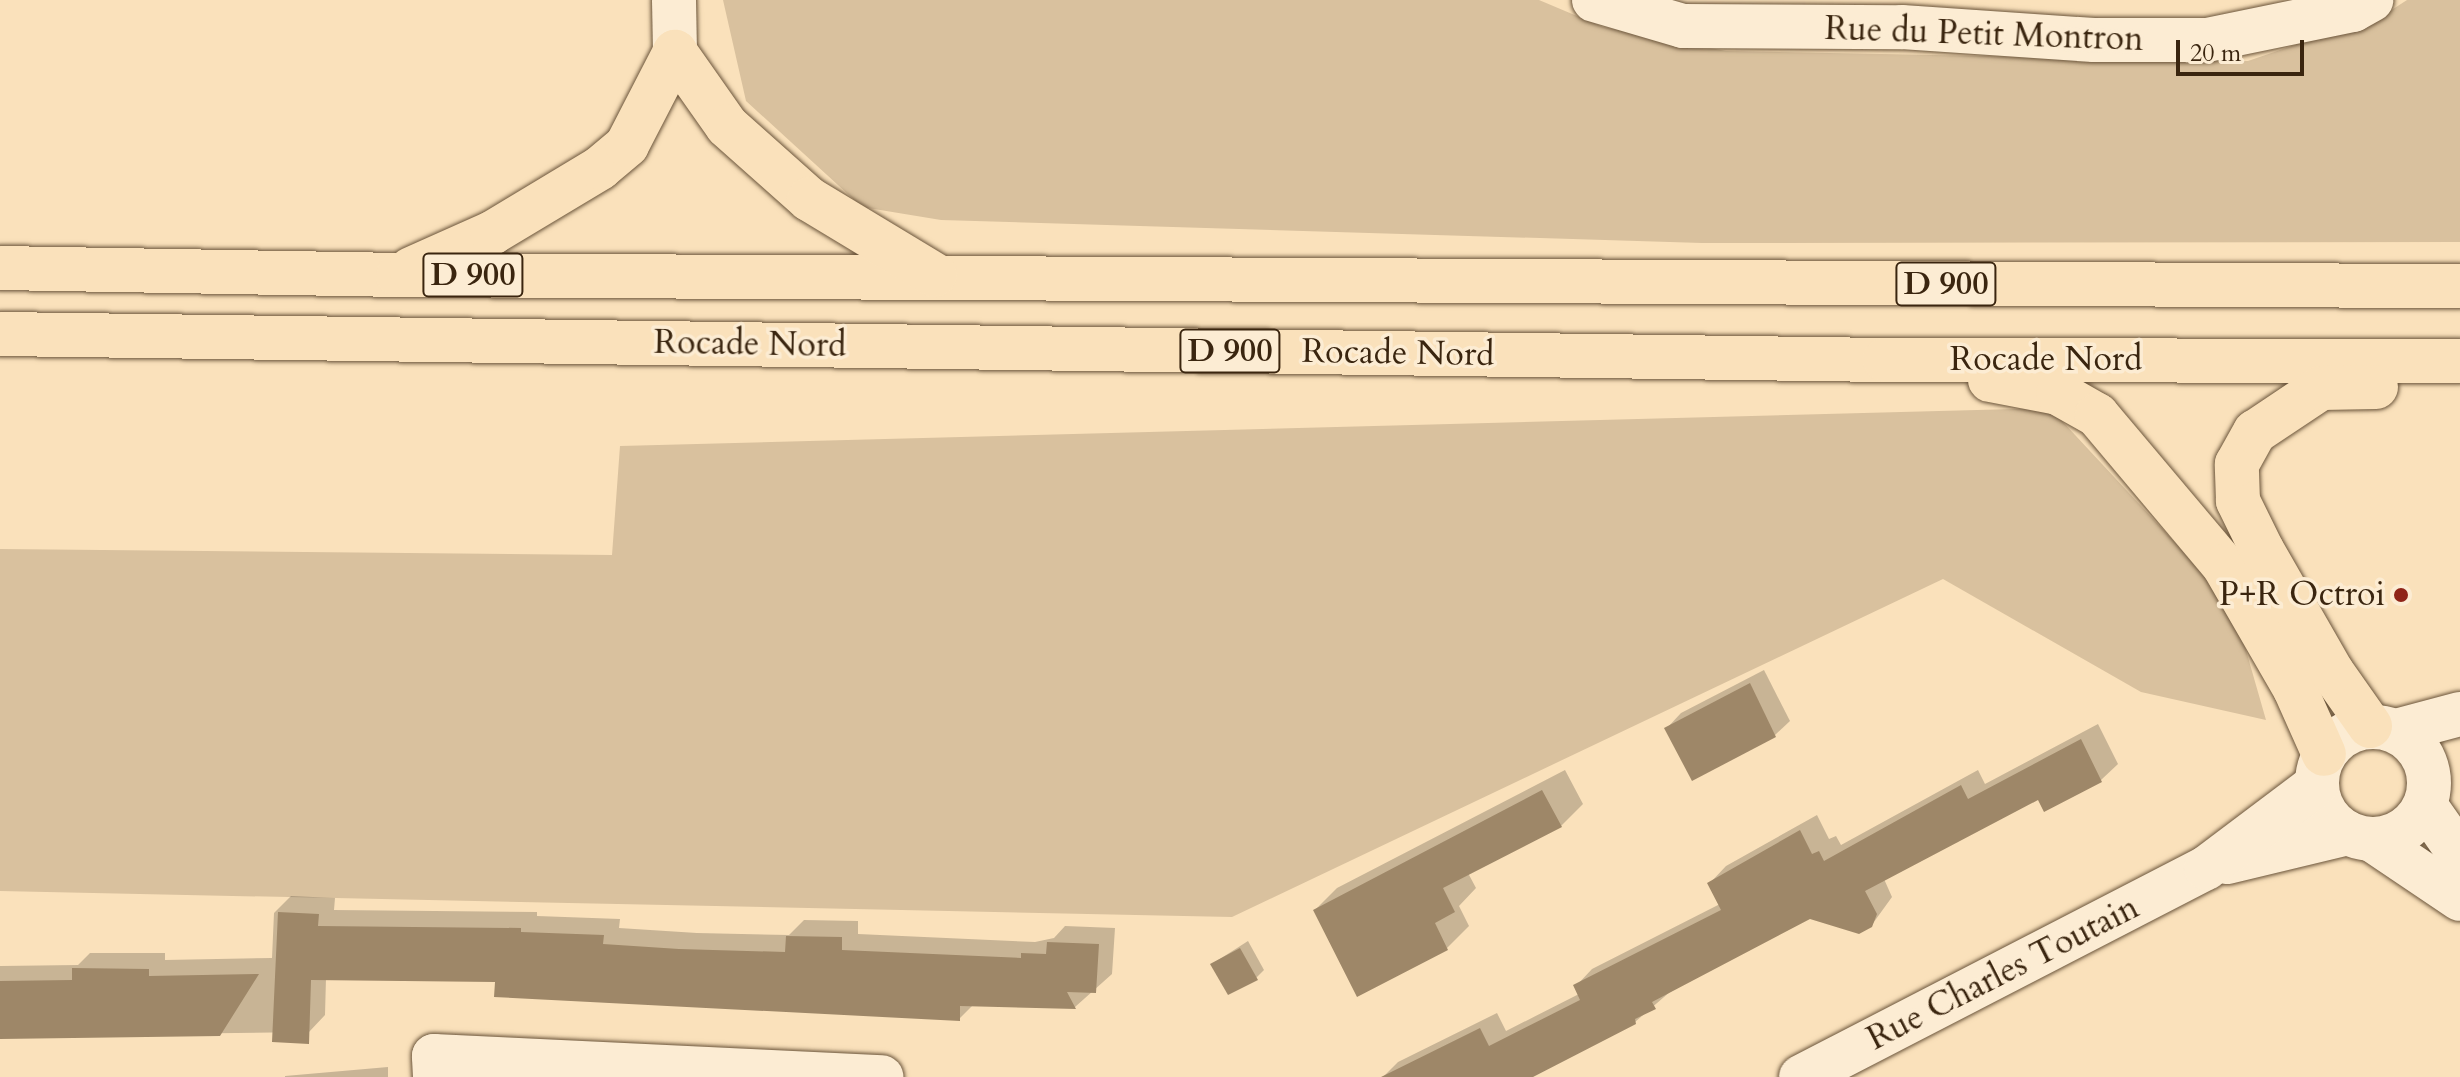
<!DOCTYPE html>
<html>
<head>
<meta charset="utf-8">
<style>
	body { margin:0 }
	#map { position:relative; width:2460px; height:1077px; overflow:hidden; background:#fae1bb; font-family:Cardo,serif }
	div>[style] { position:absolute }
	.green>* { inset:0; background:#d9c19e }
	.shadow>* { inset:0; background:#0003 }
	.building>* { inset:0; background:#9e8768 }
	.roads { filter:drop-shadow(0 0 2px #6a543a) drop-shadow(0 0 2px #6a543a) }
	.minor>* { height:44px; margin:-22px; padding:0 22px; transform-origin:22px; border-radius:22px; background:#fcecd3 }
	.minor>.ring { margin:-22px; padding:0; box-sizing:content-box; background:none; border:44px solid #fcecd3; border-radius:50% }
	.major>* { height:44px; margin:-22px; padding:0 22px; transform-origin:22px; border-radius:22px; background:#fae1bb }
	.dots>* { width:22px; height:22px; translate:-50% -50%; box-sizing:border-box; border:4px solid #fcecd3; border-radius:50% }
	span { translate:-50% -50%; white-space:nowrap; text-align:center; line-height:1.15; -webkit-text-stroke:7px #fcecd3; paint-order:stroke }
	.shield-label span { padding:2px 6px; background:#fcecd3; border:2px solid; border-radius:6px; -webkit-text-stroke-width:0 }
	.shield-label { font-size:32px; color:#3a250f; font-weight:700 }
	.street-label { font-size:34px; color:#3a250f }
	.poi-label { font-size:34px; color:#3a250f }
	.right { translate:-100% -50%; text-align:right }
	.scale { position:absolute; left:2176px; top:40px; width:128px; height:36px; box-sizing:border-box; border:4px solid #3a250f; border-top:0; padding-left:10px; font-size:24px; line-height:28px; white-space:nowrap; color:#3a250f; -webkit-text-stroke:6px #fcecd3; paint-order:stroke }
</style>
</head>
<body>
<div id="map">
	<div class="green">
		<i style="clip-path:polygon(723px 0,1539px 0,1603px 27px,1726px 51px,2248px 61px,2387px 13px,2407px 0,2460px 0,2460px 242px,1702px 243px,941px 220px,862px 207px,746px 101px)"></i>
		<i style="clip-path:polygon(2050px 408px,2233px 605px,2266px 720px,2141px 692px,1943px 579px,1232px 917px,0 891px,0 549px,612px 555px,620px 446px)"></i>
	</div>
	<div class="shadow">
		<i style="clip-path:polygon(1764px 670px,1790px 721px,1775px 735px,1667px 728px,1681px 713px)"></i>
		<i style="clip-path:polygon(2098px 724px,2118px 764px,2101px 780px,2045px 809px,2038px 798px,1884px 879px,1892px 897px,1871px 926px,1810px 916px,1671px 991px,1635px 1022px,1507px 1077px,1383px 1077px,1398px 1062px,1497px 1013px,1506px 1031px,1579px 994px,1576px 986px,1592px 969px,1720px 904px,1710px 883px,1726px 866px,1817px 815px,1829px 839px,1836px 836px,1841px 845px,1978px 770px,1985px 784px)"></i>
		<i style="clip-path:polygon(1565px 770px,1583px 804px,1561px 826px,1468px 873px,1476px 888px,1459px 906px,1469px 926px,1447px 948px,1315px 910px,1337px 888px)"></i>
		<i style="clip-path:polygon(291px 896px,335px 898px,334px 910px,537px 912px,537px 916px,620px 919px,619px 928px,697px 933px,789px 935px,804px 920px,858px 921px,858px 934px,1035px 942px,1054px 938px,1065px 926px,1115px 928px,1112px 974px,1075px 1007px,973px 1005px,959px 1019px,498px 980px,326px 978px,325px 1015px,309px 1032px,0 1036px,0 966px,78px 965px,90px 953px,165px 953px,165px 960px,272px 958px,274px 913px)"></i>
		<i style="clip-path:polygon(1248px 941px,1264px 970px,1256px 978px,1212px 964px)"></i>
		<i style="clip-path:polygon(388px 1067px,388px 1077px,285px 1077px,285px 1076px)"></i>
	</div>
	<div class="building">
		<i style="clip-path:polygon(1750px 683px,1776px 737px,1692px 781px,1664px 728px)"></i>
		<i style="clip-path:polygon(2081px 739px,2102px 782px,2044px 812px,2038px 800px,1865px 891px,1877px 914px,1872px 927px,1859px 934px,1810px 919px,1652px 1002px,1656px 1009px,1635px 1019px,1636px 1024px,1533px 1077px,1381px 1077px,1480px 1028px,1489px 1046px,1580px 1000px,1573px 985px,1721px 910px,1707px 883px,1800px 830px,1812px 854px,1819px 851px,1824px 861px,1961px 785px,1968px 799px)"></i>
		<i style="clip-path:polygon(1542px 790px,1562px 827px,1443px 888px,1455px 912px,1435px 923px,1448px 950px,1357px 997px,1313px 910px)"></i>
		<i style="clip-path:polygon(278px 912px,319px 914px,318px 926px,521px 928px,521px 932px,604px 935px,603px 944px,679px 949px,785px 952px,786px 936px,842px 937px,842px 950px,1021px 958px,1021px 953px,1046px 954px,1047px 942px,1099px 944px,1096px 993px,1067px 992px,1076px 1009px,960px 1006px,960px 1021px,494px 997px,495px 982px,311px 980px,309px 1044px,272px 1042px)"></i>
		<i style="clip-path:polygon(1240px 948px,1258px 980px,1228px 995px,1210px 964px)"></i>
		<i style="clip-path:polygon(72px 968px,149px 969px,149px 976px,259px 974px,220px 1036px,0 1039px,0 981px,72px 980px)"></i>
	</div>
	<div class="roads">
		<div class="minor">
			<i style="left:674px;top:0;width:52px;rotate:88.9deg"></i>
			<i style="left:1594px;top:0;width:93px;rotate:16.3deg"></i>
			<i style="left:1683px;top:26px;width:219px;rotate:0.3deg"></i>
			<i style="left:1902px;top:27px;width:192px;rotate:3.9deg"></i>
			<i style="left:2094px;top:40px;width:113px"></i>
			<i style="left:2207px;top:40px;width:149px;rotate:-11.6deg"></i>
			<i style="left:2353px;top:10px;width:21px;rotate:-29deg"></i>
			<i class="ring" style="left:2317px;top:727px;width:68px;height:68px"></i>
			<i style="left:2396px;top:731px;width:66px;rotate:-14.9deg"></i>
			<i style="left:2425px;top:805px;width:61px;rotate:55deg"></i>
			<i style="left:2371px;top:839px;width:107px;rotate:34deg"></i>
			<i style="left:2227px;top:862px;width:124px;rotate:-13.5deg"></i>
			<i style="left:435px;top:1077px;width:21px;rotate:-93deg"></i>
			<i style="left:434px;top:1056px;width:448px;rotate:2.7deg"></i>
			<i style="left:1801px;top:1077px;width:456px;rotate:-27.3deg"></i>
			<i style="left:2206px;top:868px;width:138px;rotate:-37deg"></i>
		</div>
		<div class="major">
			<i style="left:0;top:268px;width:398px;rotate:1deg"></i>
			<i style="left:398px;top:275px;width:2062px;rotate:0.31deg"></i>
			<i style="left:411px;top:269px;width:89px;rotate:-24deg"></i>
			<i style="left:492px;top:233px;width:126px;rotate:-31deg"></i>
			<i style="left:600px;top:168px;width:35px;rotate:-40deg"></i>
			<i style="left:627px;top:145px;width:105px;rotate:-62.7deg"></i>
			<i style="left:675px;top:52px;width:90px;rotate:54.9deg"></i>
			<i style="left:727px;top:126px;width:110px;rotate:41.7deg"></i>
			<i style="left:809px;top:199px;width:147px;rotate:31.1deg"></i>
			<i style="left:0;top:334px;width:1885px;rotate:0.79deg"></i>
			<i style="left:1885px;top:360px;width:575px;rotate:0.1deg"></i>
			<i style="left:1990px;top:380px;width:69px;rotate:10.8deg"></i>
			<i style="left:2058px;top:393px;width:45px;rotate:29.4deg"></i>
			<i style="left:2097px;top:415px;width:197px;rotate:49.9deg"></i>
			<i style="left:2224px;top:566px;width:142px;rotate:60deg"></i>
			<i style="left:2295px;top:689px;width:71px;rotate:66deg"></i>
			<i style="left:2370px;top:726px;width:66px;rotate:-125.1deg"></i>
			<i style="left:2332px;top:672px;width:141px;rotate:-119.8deg"></i>
			<i style="left:2262px;top:550px;width:55px;rotate:-116.1deg"></i>
			<i style="left:2238px;top:501px;width:37px;rotate:-92deg"></i>
			<i style="left:2237px;top:464px;width:37px;rotate:-61deg"></i>
			<i style="left:2255px;top:432px;width:79px;rotate:-33.7deg"></i>
			<i style="left:2321px;top:388px;width:55px;rotate:-1deg"></i>
		</div>
	</div>
	<div class="dots">
		<i style="left:2401px;top:595px;background:#8f2418"></i>
	</div>
	<div class="shield-label">
		<span style="left:473px;top:275px">D 900</span>
		<span style="left:1946px;top:284px">D 900</span>
		<span style="left:1230px;top:351px">D 900</span>
	</div>
	<div class="street-label">
		<span style="left:1984px;top:34px;rotate:2deg">Rue du Petit Montron</span>
		<span style="left:750px;top:344px;rotate:1deg">Rocade Nord</span>
		<span style="left:1398px;top:353px;rotate:1deg">Rocade Nord</span>
		<span style="left:2046px;top:360px">Rocade Nord</span>
		<span style="left:2003px;top:973px;rotate:-27deg">Rue Charles Toutain</span>
	</div>
	<div class="poi-label">
		<span class="right" style="left:2385px;top:595px">P+R Octroi</span>
	</div>
	<div class="scale">20 m</div>
</div>
</body>
</html>
